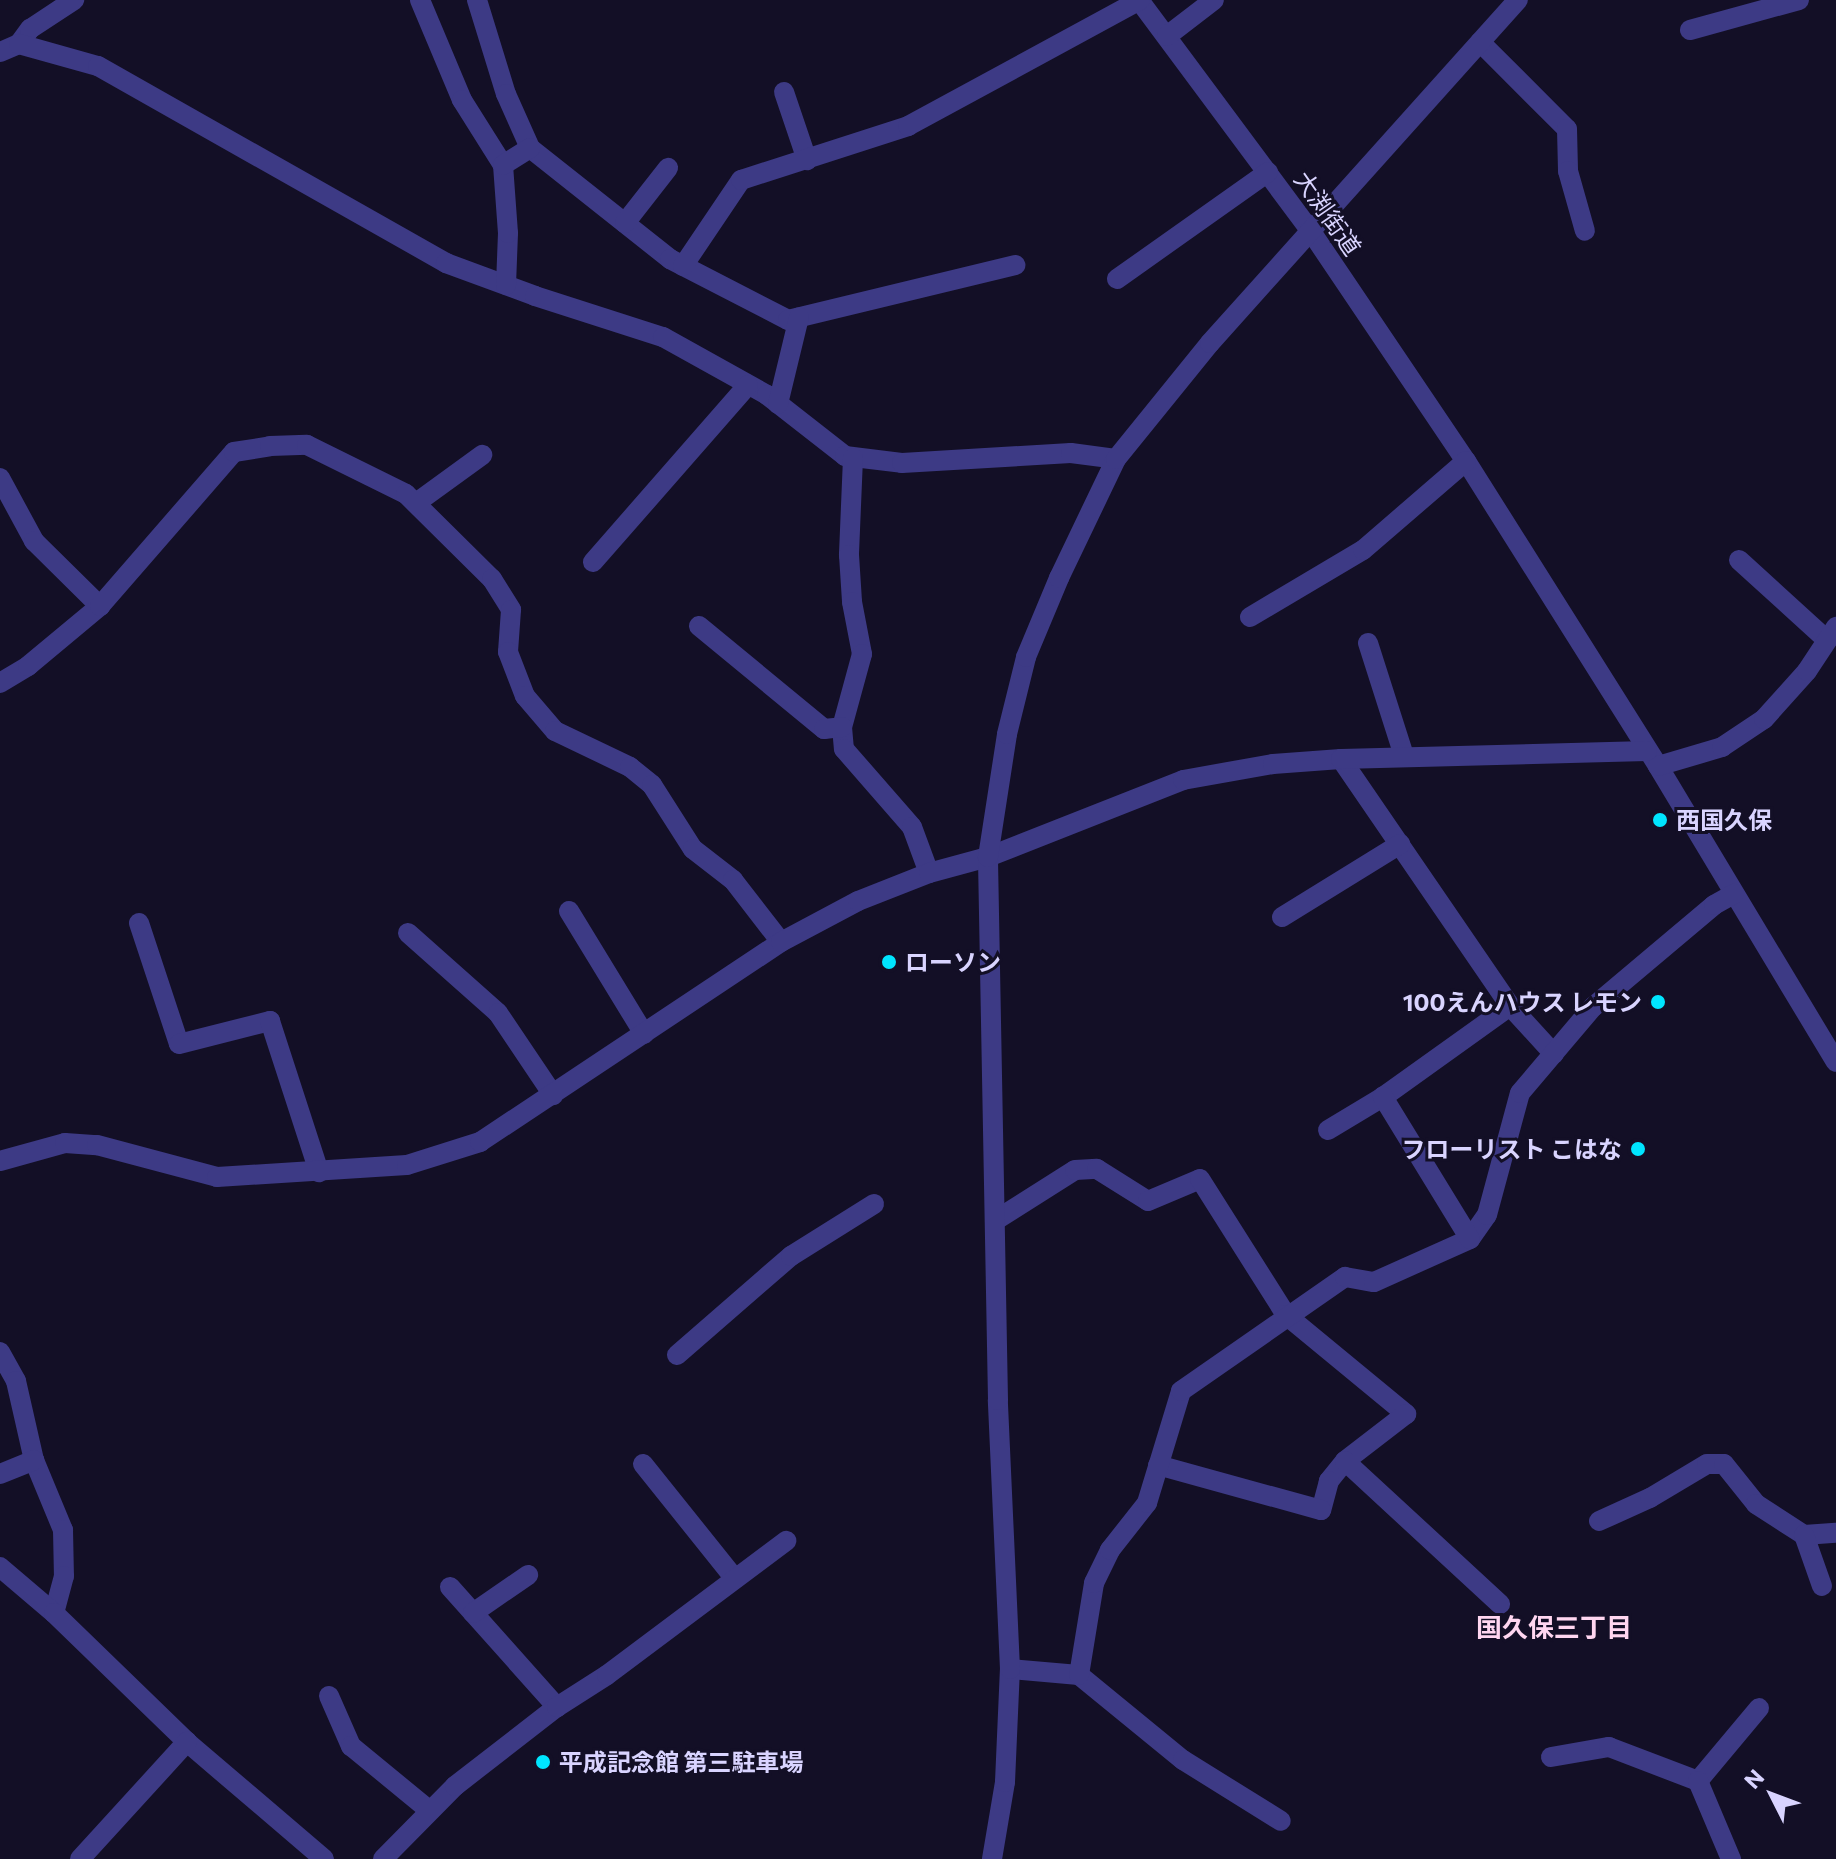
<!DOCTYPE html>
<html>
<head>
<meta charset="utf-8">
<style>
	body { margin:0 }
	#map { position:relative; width:1836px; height:1859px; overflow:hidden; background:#130f26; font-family:Commissioner,"Noto Sans JP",sans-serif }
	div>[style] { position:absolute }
	.minor>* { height:20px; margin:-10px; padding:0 10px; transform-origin:10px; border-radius:10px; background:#3d3a85 }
	.dots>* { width:22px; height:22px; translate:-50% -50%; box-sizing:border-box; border:4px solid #130f26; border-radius:50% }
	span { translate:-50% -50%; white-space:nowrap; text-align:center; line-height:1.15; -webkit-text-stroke:6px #130f26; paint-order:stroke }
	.street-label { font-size:24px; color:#d9d4ff }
	.poi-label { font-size:24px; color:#d9d4ff; font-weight:700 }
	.left { translate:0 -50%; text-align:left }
	.right { translate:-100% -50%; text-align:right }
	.neighbourhood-label { font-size:26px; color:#ffd6f0; font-weight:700 }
	.north { position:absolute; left:1732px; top:1755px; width:80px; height:80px; -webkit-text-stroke:6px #130f26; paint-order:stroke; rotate:312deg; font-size:22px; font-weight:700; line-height:32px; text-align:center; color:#d9d4ff }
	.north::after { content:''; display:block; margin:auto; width:28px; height:36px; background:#d9d4ff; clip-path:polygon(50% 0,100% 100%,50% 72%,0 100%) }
</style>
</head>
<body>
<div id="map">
	<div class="minor">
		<i style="left:420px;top:0;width:108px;rotate:67.2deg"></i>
		<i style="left:462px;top:100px;width:77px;rotate:57.8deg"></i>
		<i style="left:477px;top:0;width:98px;rotate:72.9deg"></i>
		<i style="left:506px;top:94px;width:59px;rotate:66deg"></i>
		<i style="left:530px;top:148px;width:179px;rotate:38.4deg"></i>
		<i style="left:670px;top:259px;width:133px;rotate:27.3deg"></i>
		<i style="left:788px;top:320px;width:234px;rotate:-13.6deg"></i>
		<i style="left:1139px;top:0;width:287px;rotate:53.4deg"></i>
		<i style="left:1310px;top:230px;width:279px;rotate:56deg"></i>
		<i style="left:1466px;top:461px;width:360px;rotate:57.8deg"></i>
		<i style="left:1658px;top:766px;width:345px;rotate:59deg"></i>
		<i style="left:1690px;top:30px;width:113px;rotate:-15.4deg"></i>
		<i style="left:1167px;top:36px;width:59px;rotate:-37.5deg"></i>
		<i style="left:1480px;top:42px;width:123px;rotate:45deg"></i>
		<i style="left:1567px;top:129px;width:42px;rotate:88.6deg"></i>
		<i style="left:1568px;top:171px;width:62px;rotate:74.2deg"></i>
		<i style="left:19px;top:44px;width:19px;rotate:-54deg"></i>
		<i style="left:30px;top:29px;width:53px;rotate:-33.4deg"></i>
		<i style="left:0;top:52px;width:21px;rotate:-23deg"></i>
		<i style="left:19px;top:44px;width:82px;rotate:15.6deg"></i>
		<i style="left:98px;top:66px;width:400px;rotate:29.5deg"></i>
		<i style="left:446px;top:263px;width:95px;rotate:20.3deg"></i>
		<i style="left:535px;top:296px;width:134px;rotate:17.8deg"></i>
		<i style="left:663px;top:337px;width:119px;rotate:29.1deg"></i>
		<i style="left:767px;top:395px;width:99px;rotate:38deg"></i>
		<i style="left:845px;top:456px;width:57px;rotate:7deg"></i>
		<i style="left:902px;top:463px;width:169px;rotate:-3.4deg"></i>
		<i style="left:1071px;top:453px;width:45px;rotate:7.6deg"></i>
		<i style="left:784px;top:92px;width:72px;rotate:71.3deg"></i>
		<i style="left:625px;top:223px;width:70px;rotate:-52deg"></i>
		<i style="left:683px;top:266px;width:104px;rotate:-56deg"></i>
		<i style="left:741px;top:180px;width:176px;rotate:-17.9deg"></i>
		<i style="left:908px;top:126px;width:264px;rotate:-28.5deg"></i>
		<i style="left:1117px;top:279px;width:185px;rotate:-35.3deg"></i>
		<i style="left:506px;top:285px;width:52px;rotate:-87.8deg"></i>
		<i style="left:508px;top:233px;width:68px;rotate:-94.2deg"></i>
		<i style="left:503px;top:165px;width:32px;rotate:-32deg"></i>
		<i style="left:778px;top:404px;width:89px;rotate:-76.4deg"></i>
		<i style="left:853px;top:458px;width:97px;rotate:92.4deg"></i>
		<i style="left:849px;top:555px;width:47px;rotate:86.3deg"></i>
		<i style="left:852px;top:602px;width:53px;rotate:79.1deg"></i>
		<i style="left:862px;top:654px;width:76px;rotate:105.3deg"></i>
		<i style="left:842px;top:727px;width:22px;rotate:85deg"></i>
		<i style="left:844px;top:749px;width:103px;rotate:48.9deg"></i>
		<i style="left:912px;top:827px;width:49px;rotate:69.7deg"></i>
		<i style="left:0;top:478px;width:72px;rotate:61.6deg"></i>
		<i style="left:34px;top:541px;width:93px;rotate:44.6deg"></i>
		<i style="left:416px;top:503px;width:82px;rotate:-36deg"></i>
		<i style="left:1739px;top:560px;width:119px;rotate:42.3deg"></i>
		<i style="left:593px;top:562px;width:235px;rotate:-48.8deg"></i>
		<i style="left:1250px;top:617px;width:131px;rotate:-30.7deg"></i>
		<i style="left:1363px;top:550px;width:136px;rotate:-40.8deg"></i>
		<i style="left:699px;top:626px;width:162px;rotate:39.5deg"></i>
		<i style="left:824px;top:729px;width:18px;rotate:-6deg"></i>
		<i style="left:1368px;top:643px;width:119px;rotate:72.3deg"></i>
		<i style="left:0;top:683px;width:33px;rotate:-31deg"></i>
		<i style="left:28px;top:666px;width:94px;rotate:-39.8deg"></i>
		<i style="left:100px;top:606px;width:204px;rotate:-49deg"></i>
		<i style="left:234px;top:452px;width:36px;rotate:-9deg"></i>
		<i style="left:270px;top:446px;width:37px;rotate:-2deg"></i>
		<i style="left:307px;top:445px;width:110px;rotate:26.3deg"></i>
		<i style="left:406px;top:494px;width:121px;rotate:44.7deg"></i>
		<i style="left:492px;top:579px;width:36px;rotate:58deg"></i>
		<i style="left:511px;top:610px;width:42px;rotate:94.1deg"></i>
		<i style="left:508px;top:652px;width:47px;rotate:68.9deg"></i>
		<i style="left:525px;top:696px;width:46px;rotate:49.4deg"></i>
		<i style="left:555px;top:731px;width:83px;rotate:25.6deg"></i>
		<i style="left:630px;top:767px;width:28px;rotate:39deg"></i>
		<i style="left:652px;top:785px;width:76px;rotate:57.4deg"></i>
		<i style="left:693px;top:849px;width:51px;rotate:37.8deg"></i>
		<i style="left:733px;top:880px;width:78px;rotate:52.3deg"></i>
		<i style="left:1341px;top:759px;width:299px;rotate:55.6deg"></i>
		<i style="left:1510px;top:1006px;width:65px;rotate:47.5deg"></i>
		<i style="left:1658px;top:766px;width:67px;rotate:-16.5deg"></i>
		<i style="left:1722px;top:747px;width:50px;rotate:-33.7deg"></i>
		<i style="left:1764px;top:719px;width:64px;rotate:-48.1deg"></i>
		<i style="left:1807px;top:671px;width:53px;rotate:-56.6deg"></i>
		<i style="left:569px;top:911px;width:144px;rotate:58.6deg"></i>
		<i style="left:1282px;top:917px;width:139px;rotate:-31.7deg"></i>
		<i style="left:139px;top:923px;width:127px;rotate:71.7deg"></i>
		<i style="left:179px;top:1044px;width:94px;rotate:-14.2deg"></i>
		<i style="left:270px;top:1021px;width:159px;rotate:72deg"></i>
		<i style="left:408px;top:933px;width:120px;rotate:41.6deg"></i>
		<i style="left:498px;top:1013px;width:99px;rotate:56.1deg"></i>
		<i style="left:1328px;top:1130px;width:64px;rotate:-31deg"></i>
		<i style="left:1383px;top:1097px;width:156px;rotate:-35.6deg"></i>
		<i style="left:0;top:1161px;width:67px;rotate:-15.5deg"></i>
		<i style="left:65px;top:1143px;width:32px;rotate:4deg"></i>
		<i style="left:97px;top:1145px;width:124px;rotate:14.9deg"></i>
		<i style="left:217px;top:1177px;width:190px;rotate:-3.6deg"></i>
		<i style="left:407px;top:1165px;width:77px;rotate:-17.5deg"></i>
		<i style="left:480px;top:1142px;width:361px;rotate:-33.6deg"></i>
		<i style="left:781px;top:942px;width:87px;rotate:-28deg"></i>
		<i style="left:858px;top:901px;width:76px;rotate:-21.5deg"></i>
		<i style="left:929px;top:873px;width:61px;rotate:-15.2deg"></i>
		<i style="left:988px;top:857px;width:210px;rotate:-21.5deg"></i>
		<i style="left:1183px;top:780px;width:91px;rotate:-10.1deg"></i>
		<i style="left:1273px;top:764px;width:68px;rotate:-4.2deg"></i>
		<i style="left:1341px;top:759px;width:306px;rotate:-1.5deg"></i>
		<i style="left:996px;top:1220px;width:93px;rotate:-32.3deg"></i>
		<i style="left:1075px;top:1170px;width:22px;rotate:-3deg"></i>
		<i style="left:1097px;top:1169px;width:60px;rotate:32.1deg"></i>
		<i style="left:1148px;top:1201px;width:56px;rotate:-22.9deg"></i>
		<i style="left:1200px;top:1179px;width:161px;rotate:57.7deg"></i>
		<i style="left:1286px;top:1315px;width:156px;rotate:39.5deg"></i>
		<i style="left:1406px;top:1414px;width:77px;rotate:142.4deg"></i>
		<i style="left:1345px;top:1461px;width:26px;rotate:129deg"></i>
		<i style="left:1329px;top:1481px;width:30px;rotate:105deg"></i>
		<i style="left:1321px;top:1510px;width:169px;rotate:-164.6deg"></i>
		<i style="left:1470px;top:1239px;width:29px;rotate:-55deg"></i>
		<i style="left:1487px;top:1215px;width:126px;rotate:-74.9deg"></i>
		<i style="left:1520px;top:1093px;width:113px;rotate:-49.7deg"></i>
		<i style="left:1593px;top:1007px;width:158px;rotate:-40.1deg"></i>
		<i style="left:1714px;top:905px;width:23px;rotate:-29deg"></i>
		<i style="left:0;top:1352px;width:33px;rotate:61deg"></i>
		<i style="left:16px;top:1381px;width:81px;rotate:77.2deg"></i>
		<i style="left:34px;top:1460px;width:76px;rotate:67.5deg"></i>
		<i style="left:63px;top:1530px;width:46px;rotate:88.8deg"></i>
		<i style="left:64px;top:1576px;width:38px;rotate:105deg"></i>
		<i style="left:677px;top:1355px;width:151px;rotate:-41deg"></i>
		<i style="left:791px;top:1256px;width:98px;rotate:-32.1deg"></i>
		<i style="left:1345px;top:1461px;width:211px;rotate:42.7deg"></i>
		<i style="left:643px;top:1464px;width:147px;rotate:51.3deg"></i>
		<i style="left:0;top:1474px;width:37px;rotate:-22deg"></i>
		<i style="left:1599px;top:1521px;width:56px;rotate:-24.3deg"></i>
		<i style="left:1650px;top:1498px;width:66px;rotate:-30.8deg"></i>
		<i style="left:1707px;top:1464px;width:17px"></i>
		<i style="left:1724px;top:1464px;width:51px;rotate:51.3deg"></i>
		<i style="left:1756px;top:1504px;width:57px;rotate:32.9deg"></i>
		<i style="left:1804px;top:1535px;width:32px;rotate:-4deg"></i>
		<i style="left:1804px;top:1535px;width:54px;rotate:70.6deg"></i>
		<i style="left:0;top:1567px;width:71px;rotate:40.4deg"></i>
		<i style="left:54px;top:1613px;width:185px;rotate:44.1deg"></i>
		<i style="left:187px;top:1742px;width:180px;rotate:40.5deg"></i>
		<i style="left:450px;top:1587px;width:161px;rotate:48.3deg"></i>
		<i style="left:473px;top:1613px;width:67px;rotate:-34.6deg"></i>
		<i style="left:1010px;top:1669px;width:69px;rotate:5deg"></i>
		<i style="left:1079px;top:1675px;width:134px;rotate:39.3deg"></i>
		<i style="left:1183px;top:1760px;width:115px;rotate:31.9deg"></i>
		<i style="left:1079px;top:1675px;width:93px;rotate:-80.7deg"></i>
		<i style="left:1094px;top:1583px;width:37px;rotate:-64deg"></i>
		<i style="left:1110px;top:1550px;width:60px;rotate:-51.8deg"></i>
		<i style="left:1147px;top:1503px;width:117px;rotate:-73.1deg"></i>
		<i style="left:1181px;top:1391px;width:200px;rotate:-34.8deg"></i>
		<i style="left:1345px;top:1277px;width:29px;rotate:10deg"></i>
		<i style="left:1374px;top:1282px;width:105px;rotate:-24.1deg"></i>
		<i style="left:1470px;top:1239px;width:167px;rotate:-121.5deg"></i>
		<i style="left:329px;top:1696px;width:55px;rotate:66.3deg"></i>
		<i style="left:351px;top:1746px;width:102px;rotate:39.4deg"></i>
		<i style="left:1551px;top:1757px;width:59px;rotate:-9.8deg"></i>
		<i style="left:1609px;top:1747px;width:95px;rotate:20.9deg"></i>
		<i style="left:1698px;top:1781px;width:95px;rotate:-50.1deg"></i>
		<i style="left:1698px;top:1781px;width:85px;rotate:67.1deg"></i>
		<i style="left:80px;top:1859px;width:159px;rotate:-47.6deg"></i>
		<i style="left:383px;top:1859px;width:103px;rotate:-45.4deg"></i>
		<i style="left:455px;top:1786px;width:129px;rotate:-37.8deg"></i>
		<i style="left:557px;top:1707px;width:59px;rotate:-32.6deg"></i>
		<i style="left:607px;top:1675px;width:224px;rotate:-36.8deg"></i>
		<i style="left:992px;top:1859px;width:78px;rotate:-80.4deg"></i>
		<i style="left:1005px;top:1782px;width:113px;rotate:-87.5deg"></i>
		<i style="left:1010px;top:1669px;width:269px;rotate:-92.6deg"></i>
		<i style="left:998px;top:1400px;width:543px;rotate:-91.06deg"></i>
		<i style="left:988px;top:857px;width:124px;rotate:-81.2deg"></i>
		<i style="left:1007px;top:734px;width:79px;rotate:-76.1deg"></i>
		<i style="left:1026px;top:657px;width:86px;rotate:-67.3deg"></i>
		<i style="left:1059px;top:578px;width:132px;rotate:-64.4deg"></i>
		<i style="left:1116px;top:459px;width:149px;rotate:-51deg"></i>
		<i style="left:1210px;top:343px;width:461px;rotate:-48.1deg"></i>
	</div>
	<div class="dots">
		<i style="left:1660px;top:820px;background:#00e5ff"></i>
		<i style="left:889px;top:962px;background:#00e5ff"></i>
		<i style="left:1658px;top:1002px;background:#00e5ff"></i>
		<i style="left:1638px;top:1149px;background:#00e5ff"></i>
		<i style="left:543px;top:1762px;background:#00e5ff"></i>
	</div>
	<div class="street-label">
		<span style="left:1328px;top:213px;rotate:55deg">大渕街道</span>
	</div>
	<div class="poi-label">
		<span class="left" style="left:1676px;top:820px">西国久保</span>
		<span class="left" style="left:905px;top:962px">ローソン</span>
		<span class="right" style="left:1642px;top:1002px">100えんハウス レモン</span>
		<span class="right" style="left:1622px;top:1149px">フローリスト こはな</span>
		<span class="left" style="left:559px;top:1762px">平成記念館 第三駐車場</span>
	</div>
	<div class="neighbourhood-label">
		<span style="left:1554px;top:1627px">国久保三丁目</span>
	</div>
	<div class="north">N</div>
</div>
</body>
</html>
